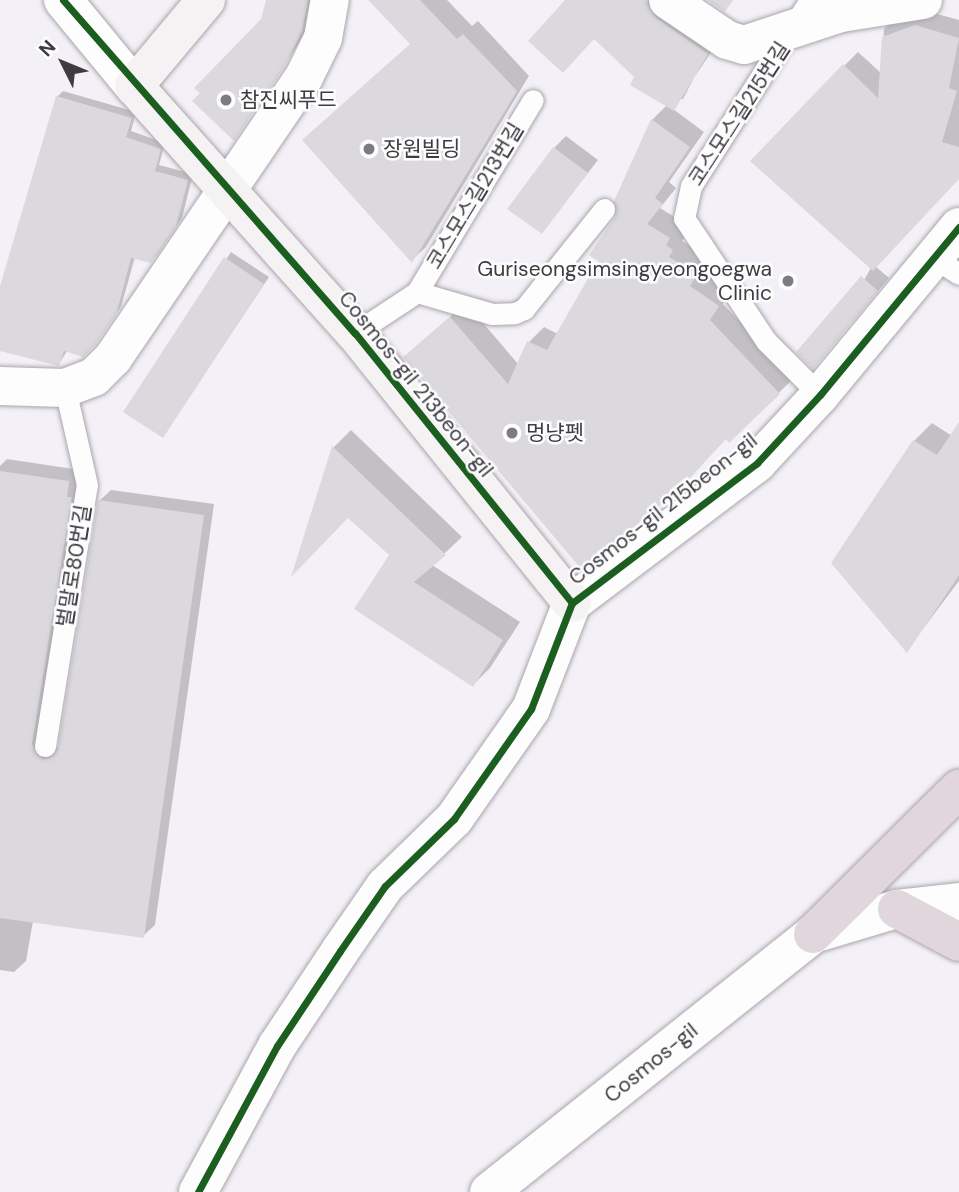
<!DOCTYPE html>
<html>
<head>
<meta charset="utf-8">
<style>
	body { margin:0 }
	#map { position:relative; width:959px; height:1192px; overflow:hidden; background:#f4f0f7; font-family:"DM Sans","Noto Sans KR",sans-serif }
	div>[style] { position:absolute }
	.shadow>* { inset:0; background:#0003 }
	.building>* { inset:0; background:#dbd9de }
	.roads { filter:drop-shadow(0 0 2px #a9a6ab) drop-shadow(0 0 2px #a9a6ab) }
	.lane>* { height:21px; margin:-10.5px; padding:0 10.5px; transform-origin:10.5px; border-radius:10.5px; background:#fdfdfe }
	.street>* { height:38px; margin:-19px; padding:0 19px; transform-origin:19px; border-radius:19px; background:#fdfdfe }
	.secondary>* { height:38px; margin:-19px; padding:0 19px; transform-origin:19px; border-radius:19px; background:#f4f2f3 }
	.highway>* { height:38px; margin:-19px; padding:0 19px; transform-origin:19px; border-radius:19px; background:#e0d6db }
	.cycleway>* { height:7px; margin:-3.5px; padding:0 3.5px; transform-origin:3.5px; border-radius:3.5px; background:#1b5e20 }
	.dots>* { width:19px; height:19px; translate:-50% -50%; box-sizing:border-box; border:4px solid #fdfdfd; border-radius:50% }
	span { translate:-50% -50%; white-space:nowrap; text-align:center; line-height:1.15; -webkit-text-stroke:5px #fdfdfd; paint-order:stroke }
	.poi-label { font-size:21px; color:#3e3b41 }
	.left { translate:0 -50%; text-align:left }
	.right { translate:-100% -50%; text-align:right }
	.street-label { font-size:21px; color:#3e3b41 }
	.north { position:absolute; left:28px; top:28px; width:70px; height:70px; -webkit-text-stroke:5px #fdfdfd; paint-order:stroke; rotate:313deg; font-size:19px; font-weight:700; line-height:28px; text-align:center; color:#3e3b41 }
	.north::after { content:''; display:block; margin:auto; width:24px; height:32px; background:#3e3b41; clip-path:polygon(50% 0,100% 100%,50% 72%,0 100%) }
</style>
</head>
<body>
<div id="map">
	<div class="shadow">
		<i style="clip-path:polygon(267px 0,315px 0,307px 31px,234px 139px)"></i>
		<i style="clip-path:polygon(396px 0,447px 0,472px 26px,478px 21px,529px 76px,426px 247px,412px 260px,411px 43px)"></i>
		<i style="clip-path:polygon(evenodd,567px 0,639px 0,644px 5px,649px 0,718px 42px,673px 109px,704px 132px,669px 182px,676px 188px,660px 208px,684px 223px,687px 234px,682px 241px,711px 259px,704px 270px,733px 291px,723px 304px,794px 378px,729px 441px,730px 432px,677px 489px,420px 343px,466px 303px,519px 365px,529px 342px,544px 327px,558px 334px,600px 261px,616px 217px,616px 201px,652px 120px,667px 105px,567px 0,711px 45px,683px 99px,679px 99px,711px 45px)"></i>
		<i style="clip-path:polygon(926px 11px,959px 20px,959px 177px,875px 266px,889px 278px,813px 367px,871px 268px,844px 66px,858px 52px,882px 74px,884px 29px,898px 15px)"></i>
		<i style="clip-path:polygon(63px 91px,136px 112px,131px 131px,165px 143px,159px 165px,193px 174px,182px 218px,157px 255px,151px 261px,135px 257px,121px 307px,89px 349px,67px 351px,59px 364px,0 350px,0 293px,57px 97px)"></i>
		<i style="clip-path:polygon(566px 136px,598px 160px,542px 232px,554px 148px)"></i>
		<i style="clip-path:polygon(231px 252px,269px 277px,163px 436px,125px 411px)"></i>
		<i style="clip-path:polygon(932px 423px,952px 436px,959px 425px,959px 581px,907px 650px,833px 562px,914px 441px)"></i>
		<i style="clip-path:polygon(351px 430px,462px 537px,432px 565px,520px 622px,490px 668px,473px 685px,391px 555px,348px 516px,295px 571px,334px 447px)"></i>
		<i style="clip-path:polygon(7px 459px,80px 470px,54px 748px,60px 748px,99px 501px,111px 490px,214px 504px,155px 925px,143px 936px,33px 921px,26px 961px,14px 972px,0 970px,0 466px)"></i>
	</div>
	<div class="building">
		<i style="clip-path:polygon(266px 0,308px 0,302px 31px,285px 66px,234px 141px,192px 101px,200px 93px,194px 88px,261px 19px)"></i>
		<i style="clip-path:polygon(368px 0,420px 0,457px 39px,463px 34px,517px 91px,412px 263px,302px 140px,410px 44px)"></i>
		<i style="clip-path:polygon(565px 0,646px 0,656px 18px,708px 54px,674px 111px,630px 85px,634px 77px,594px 39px,563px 73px,528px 41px)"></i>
		<i style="clip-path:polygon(707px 0,733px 0,725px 12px)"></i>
		<i style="clip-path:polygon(915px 25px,959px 38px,949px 88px,957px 91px,942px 142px,959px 147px,959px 179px,873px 271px,750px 161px,843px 64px,878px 98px,882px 37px)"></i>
		<i style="clip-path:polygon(56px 96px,132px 118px,126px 137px,161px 149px,155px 171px,188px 180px,176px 226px,151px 263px,131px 258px,116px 315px,96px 344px,83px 357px,64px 351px,59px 366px,0 351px,0 286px)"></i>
		<i style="clip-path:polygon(651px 119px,690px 147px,655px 198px,663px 204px,647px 224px,670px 238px,666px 245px,673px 250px,669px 257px,697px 274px,690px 286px,719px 306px,710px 320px,780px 394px,729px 443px,726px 439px,678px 491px,581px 569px,403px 357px,450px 317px,508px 384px,527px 341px,547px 350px,598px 261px,589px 255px,615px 217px,614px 201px)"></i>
		<i style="clip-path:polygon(553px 147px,588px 173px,542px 234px,507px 209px)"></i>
		<i style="clip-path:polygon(224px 257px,264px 284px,163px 438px,123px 412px)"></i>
		<i style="clip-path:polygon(861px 276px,878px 291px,813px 369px,796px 352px)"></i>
		<i style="clip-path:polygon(959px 422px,959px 575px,907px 653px,831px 563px,913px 440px,937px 455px)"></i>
		<i style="clip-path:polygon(332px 446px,446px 555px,414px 582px,503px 640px,473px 687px,354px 609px,389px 555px,348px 518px,291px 577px)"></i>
		<i style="clip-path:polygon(0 471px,69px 481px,67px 497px,72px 497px,32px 744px,42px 759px,50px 758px,58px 748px,98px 500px,204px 515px,144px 938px,0 918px)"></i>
	</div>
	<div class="roads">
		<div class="lane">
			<i style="left:810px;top:0;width:221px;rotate:122.6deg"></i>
			<i style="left:691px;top:186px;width:33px;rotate:102deg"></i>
			<i style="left:684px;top:218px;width:148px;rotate:56.3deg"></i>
			<i style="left:766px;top:341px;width:76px;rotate:45deg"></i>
			<i style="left:933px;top:257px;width:31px;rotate:33deg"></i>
			<i style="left:417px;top:292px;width:78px;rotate:16.3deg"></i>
			<i style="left:492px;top:314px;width:23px;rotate:-2deg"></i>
			<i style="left:515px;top:313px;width:10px;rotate:-24deg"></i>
			<i style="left:524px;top:309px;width:128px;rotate:-51.3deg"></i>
			<i style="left:355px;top:333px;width:74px;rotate:-33.5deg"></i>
			<i style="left:417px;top:292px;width:224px;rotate:-58.9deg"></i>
			<i style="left:45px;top:746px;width:264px;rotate:-80.9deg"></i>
			<i style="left:87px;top:485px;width:99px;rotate:-102.8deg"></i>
		</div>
		<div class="street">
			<i style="left:63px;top:0;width:112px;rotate:50.5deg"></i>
			<i style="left:668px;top:0;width:71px;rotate:34.1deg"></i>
			<i style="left:727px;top:40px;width:18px;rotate:16deg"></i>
			<i style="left:744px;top:45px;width:102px;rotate:-18.3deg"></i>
			<i style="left:841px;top:13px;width:83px;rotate:-9deg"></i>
			<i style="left:0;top:386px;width:65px;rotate:1.8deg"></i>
			<i style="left:65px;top:388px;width:31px;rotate:-21deg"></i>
			<i style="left:94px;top:377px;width:27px;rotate:-45deg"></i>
			<i style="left:113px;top:358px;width:340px;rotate:-55.8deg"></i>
			<i style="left:304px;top:77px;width:43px;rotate:-64deg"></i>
			<i style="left:323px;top:38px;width:39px;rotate:-80deg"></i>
			<i style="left:198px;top:1192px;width:166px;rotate:-61.6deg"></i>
			<i style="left:277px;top:1046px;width:114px;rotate:-56.4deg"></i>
			<i style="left:340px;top:951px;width:79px;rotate:-55.3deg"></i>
			<i style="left:385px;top:886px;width:96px;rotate:-44.2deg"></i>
			<i style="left:454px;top:819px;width:134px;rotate:-55deg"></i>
			<i style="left:531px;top:709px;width:114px;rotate:-68.9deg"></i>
			<i style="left:572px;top:603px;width:232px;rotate:-37.1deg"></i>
			<i style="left:757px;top:463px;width:93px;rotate:-47.2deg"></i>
			<i style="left:820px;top:395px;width:218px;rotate:-50.4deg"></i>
			<i style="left:489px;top:1192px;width:414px;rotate:-38.5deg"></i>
			<i style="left:813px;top:934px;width:88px;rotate:-16.6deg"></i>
			<i style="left:897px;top:909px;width:62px;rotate:-6.4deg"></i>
		</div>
		<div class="secondary">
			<i style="left:206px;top:0;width:112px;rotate:129.9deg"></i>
			<i style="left:134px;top:86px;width:331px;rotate:48.2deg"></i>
			<i style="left:355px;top:333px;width:346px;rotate:51.2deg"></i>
		</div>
		<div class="highway">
			<i style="left:897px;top:909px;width:70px;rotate:28deg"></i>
			<i style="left:813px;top:934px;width:206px;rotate:-44.8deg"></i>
		</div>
	</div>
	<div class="cycleway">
		<i style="left:63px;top:0;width:443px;rotate:48.8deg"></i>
		<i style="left:355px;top:333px;width:346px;rotate:51.2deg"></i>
		<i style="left:198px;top:1192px;width:166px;rotate:-61.6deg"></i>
		<i style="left:277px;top:1046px;width:114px;rotate:-56.4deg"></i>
		<i style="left:340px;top:951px;width:79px;rotate:-55.3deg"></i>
		<i style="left:385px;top:886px;width:96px;rotate:-44.2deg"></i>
		<i style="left:454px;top:819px;width:134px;rotate:-55deg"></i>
		<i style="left:531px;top:709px;width:114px;rotate:-68.9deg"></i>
		<i style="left:572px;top:603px;width:232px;rotate:-37.1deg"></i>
		<i style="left:757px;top:463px;width:93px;rotate:-47.2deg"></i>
		<i style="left:820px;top:395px;width:218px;rotate:-50.4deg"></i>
	</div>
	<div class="dots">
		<i style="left:226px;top:100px;background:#7e7a81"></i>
		<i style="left:369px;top:149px;background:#7e7a81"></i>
		<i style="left:788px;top:281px;background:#7e7a81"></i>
		<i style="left:512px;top:433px;background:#7e7a81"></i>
	</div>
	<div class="poi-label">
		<span class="left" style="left:240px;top:100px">참진씨푸드</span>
		<span class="left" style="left:383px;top:149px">장원빌딩</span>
		<span class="right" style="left:772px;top:281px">Guriseongsimsingyeongoegwa<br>Clinic</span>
		<span class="left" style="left:526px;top:433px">멍냥펫</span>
	</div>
	<div class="street-label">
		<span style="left:739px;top:114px;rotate:-57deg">코스모스길215번길</span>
		<span style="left:475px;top:196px;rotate:-59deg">코스모스길213번길</span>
		<span style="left:416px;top:384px;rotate:51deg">Cosmos-gil 213beon-gil</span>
		<span style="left:663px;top:509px;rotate:-38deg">Cosmos-gil 215beon-gil</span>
		<span style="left:74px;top:566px;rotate:-81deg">벌말로80번길</span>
		<span style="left:651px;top:1063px;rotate:-39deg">Cosmos-gil</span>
	</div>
	<div class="north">N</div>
</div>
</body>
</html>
